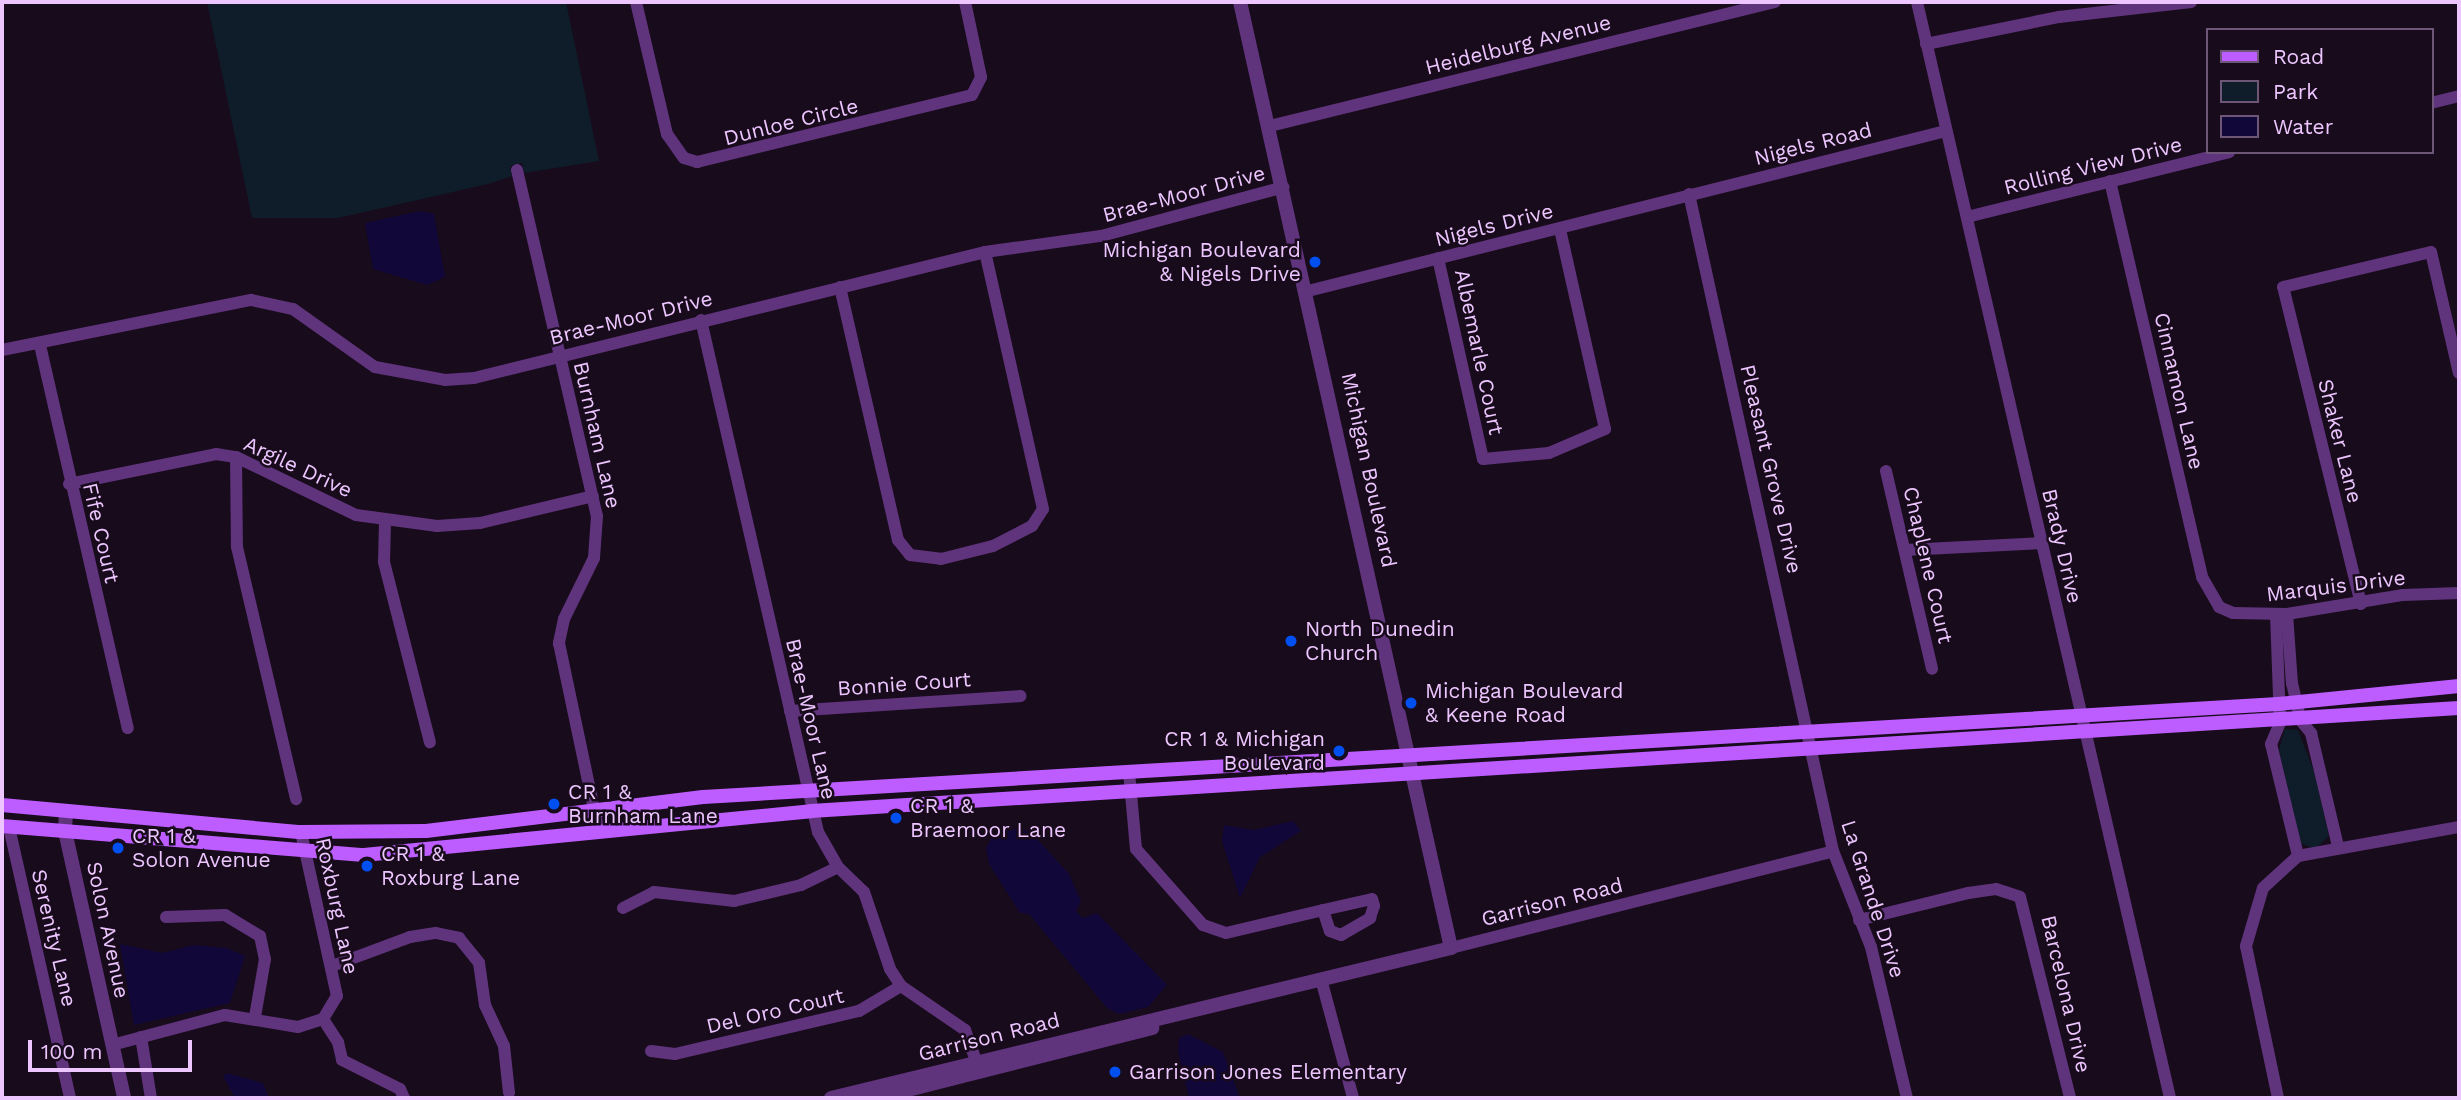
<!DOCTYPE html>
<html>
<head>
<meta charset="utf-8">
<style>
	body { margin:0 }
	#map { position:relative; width:2461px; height:1100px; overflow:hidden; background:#180b1c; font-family:"Work Sans",sans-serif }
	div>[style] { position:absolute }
	.green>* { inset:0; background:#0f1c2a }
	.water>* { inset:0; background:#110738 }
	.minor>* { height:12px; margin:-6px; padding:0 6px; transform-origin:6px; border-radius:6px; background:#60347c }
	.tertiary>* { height:14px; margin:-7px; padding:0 7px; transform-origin:7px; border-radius:7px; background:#60347c }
	.secondary>* { height:14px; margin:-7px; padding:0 7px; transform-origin:7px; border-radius:7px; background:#bd5dff }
	.dots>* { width:19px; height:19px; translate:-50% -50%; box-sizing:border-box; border:4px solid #180b1c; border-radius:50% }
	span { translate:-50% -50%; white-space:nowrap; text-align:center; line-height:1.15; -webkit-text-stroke:5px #180b1c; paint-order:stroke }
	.street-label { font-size:21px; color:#edc6ff }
	.poi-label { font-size:21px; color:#edc6ff }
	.right { translate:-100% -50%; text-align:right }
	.left { translate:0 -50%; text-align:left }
	.frame { position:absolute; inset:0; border:4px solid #edc6ff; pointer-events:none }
	.legend { position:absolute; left:2206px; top:28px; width:228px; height:126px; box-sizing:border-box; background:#180b1c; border:2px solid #6d5677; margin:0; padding:9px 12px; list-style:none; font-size:21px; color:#edc6ff }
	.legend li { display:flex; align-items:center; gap:14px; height:35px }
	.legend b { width:35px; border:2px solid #6d5677 }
	.scale { position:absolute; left:28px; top:1040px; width:164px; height:32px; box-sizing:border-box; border:4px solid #edc6ff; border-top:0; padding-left:9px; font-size:21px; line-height:24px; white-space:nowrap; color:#edc6ff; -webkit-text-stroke:5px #180b1c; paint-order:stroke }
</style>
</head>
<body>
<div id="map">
	<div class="green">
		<i style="clip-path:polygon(207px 2px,566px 2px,599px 161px,524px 173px,522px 163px,510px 166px,512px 176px,488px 184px,338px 218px,252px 218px)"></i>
		<i style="clip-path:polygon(2285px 729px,2298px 730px,2315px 774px,2329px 836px,2315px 849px,2300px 843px,2279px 750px)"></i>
	</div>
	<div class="water">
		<i style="clip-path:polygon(420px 211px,434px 214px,445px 277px,427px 285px,373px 269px,365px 223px)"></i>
		<i style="clip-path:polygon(1293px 821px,1301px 831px,1260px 857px,1240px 898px,1222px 841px,1224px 825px,1254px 830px)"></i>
		<i style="clip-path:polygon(1016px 829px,1031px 832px,1069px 874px,1081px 901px,1076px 911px,1083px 918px,1097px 913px,1167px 985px,1148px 1007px,1119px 1014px,1107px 1008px,1029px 914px,1020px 913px,989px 864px,986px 848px,994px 833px)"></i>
		<i style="clip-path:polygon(120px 944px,163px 953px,193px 945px,227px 948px,245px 956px,230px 1003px,134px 1025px)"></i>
		<i style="clip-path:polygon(1188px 1034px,1223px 1052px,1240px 1098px,1189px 1098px,1178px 1051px,1179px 1038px)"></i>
		<i style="clip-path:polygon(227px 1073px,263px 1083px,269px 1098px,235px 1098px,223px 1076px)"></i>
	</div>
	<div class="minor">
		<i style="left:636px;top:2px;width:136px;rotate:76.8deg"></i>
		<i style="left:667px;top:134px;width:29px;rotate:55deg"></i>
		<i style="left:684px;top:158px;width:14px;rotate:17deg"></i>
		<i style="left:697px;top:162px;width:283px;rotate:-13.7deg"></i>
		<i style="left:972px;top:95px;width:20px;rotate:-63deg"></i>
		<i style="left:981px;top:77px;width:77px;rotate:-102deg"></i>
		<i style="left:1917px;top:2px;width:1125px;rotate:77deg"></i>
		<i style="left:1926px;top:44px;width:136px;rotate:-11.5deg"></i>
		<i style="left:2059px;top:17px;width:133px;rotate:-6.5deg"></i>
		<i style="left:2431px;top:103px;width:29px;rotate:-14deg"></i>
		<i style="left:1270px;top:126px;width:520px;rotate:-13.8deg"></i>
		<i style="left:517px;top:170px;width:355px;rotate:77deg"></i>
		<i style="left:597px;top:516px;width:42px;rotate:94.1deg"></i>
		<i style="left:594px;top:558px;width:68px;rotate:116.2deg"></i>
		<i style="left:564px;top:619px;width:25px;rotate:102deg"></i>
		<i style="left:559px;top:643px;width:189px;rotate:78.1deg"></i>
		<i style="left:2110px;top:181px;width:407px;rotate:76.9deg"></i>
		<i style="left:2202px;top:577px;width:34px;rotate:60deg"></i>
		<i style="left:2219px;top:607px;width:15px;rotate:23deg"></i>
		<i style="left:2233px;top:613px;width:54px;rotate:1.1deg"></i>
		<i style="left:2287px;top:614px;width:118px;rotate:-9.3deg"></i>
		<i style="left:2403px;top:595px;width:56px;rotate:-2deg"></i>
		<i style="left:1689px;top:194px;width:673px;rotate:77.64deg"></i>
		<i style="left:1833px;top:851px;width:103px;rotate:68.4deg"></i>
		<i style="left:1871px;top:947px;width:155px;rotate:76.6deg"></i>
		<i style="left:1967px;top:217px;width:270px;rotate:-13.9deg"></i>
		<i style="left:1438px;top:258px;width:206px;rotate:77.4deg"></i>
		<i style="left:1483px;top:459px;width:66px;rotate:-5.2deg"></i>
		<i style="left:1549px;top:453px;width:61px;rotate:-23.2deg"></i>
		<i style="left:1605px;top:429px;width:205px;rotate:-102.7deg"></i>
		<i style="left:840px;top:287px;width:260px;rotate:77.1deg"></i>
		<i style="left:898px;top:540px;width:19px;rotate:51deg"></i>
		<i style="left:910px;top:555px;width:31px;rotate:7deg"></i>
		<i style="left:941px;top:559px;width:54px;rotate:-14deg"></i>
		<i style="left:993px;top:546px;width:44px;rotate:-27.1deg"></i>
		<i style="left:1032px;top:526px;width:20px;rotate:-57deg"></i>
		<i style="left:1043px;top:509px;width:263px;rotate:-102.7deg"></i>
		<i style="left:1308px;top:291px;width:658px;rotate:-14.08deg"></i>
		<i style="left:701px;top:320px;width:525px;rotate:77.13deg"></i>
		<i style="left:818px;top:832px;width:40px;rotate:60.3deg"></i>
		<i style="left:838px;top:867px;width:36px;rotate:44deg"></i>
		<i style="left:864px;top:892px;width:81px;rotate:71.3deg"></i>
		<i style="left:890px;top:969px;width:20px;rotate:57deg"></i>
		<i style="left:901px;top:986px;width:78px;rotate:34.5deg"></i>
		<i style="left:965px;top:1030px;width:45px;rotate:70.3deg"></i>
		<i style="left:40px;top:345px;width:393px;rotate:77.1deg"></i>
		<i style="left:2px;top:350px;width:254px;rotate:-11.4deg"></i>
		<i style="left:251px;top:300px;width:43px;rotate:12.1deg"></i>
		<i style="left:293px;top:309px;width:100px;rotate:35.3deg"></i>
		<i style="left:375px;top:367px;width:71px;rotate:10.5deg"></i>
		<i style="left:445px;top:380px;width:29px;rotate:-4deg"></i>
		<i style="left:474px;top:378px;width:526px;rotate:-13.85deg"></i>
		<i style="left:985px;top:252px;width:117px;rotate:-7.9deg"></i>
		<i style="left:1101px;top:236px;width:189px;rotate:-15deg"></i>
		<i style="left:236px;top:457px;width:90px;rotate:89.4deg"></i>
		<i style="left:237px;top:547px;width:259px;rotate:76.8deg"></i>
		<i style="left:1886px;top:471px;width:203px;rotate:76.9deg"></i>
		<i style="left:69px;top:484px;width:150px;rotate:-11.5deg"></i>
		<i style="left:216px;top:454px;width:20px;rotate:9deg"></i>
		<i style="left:236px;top:457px;width:133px;rotate:25.8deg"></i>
		<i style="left:356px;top:515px;width:82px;rotate:7.7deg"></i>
		<i style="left:437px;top:526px;width:43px;rotate:-4deg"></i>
		<i style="left:480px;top:523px;width:116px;rotate:-13.4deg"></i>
		<i style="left:385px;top:522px;width:40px;rotate:91.4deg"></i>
		<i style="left:384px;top:562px;width:186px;rotate:75.7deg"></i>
		<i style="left:1905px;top:550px;width:137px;rotate:-2.9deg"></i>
		<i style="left:2361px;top:604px;width:326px;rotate:-103.8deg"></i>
		<i style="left:2283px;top:287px;width:152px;rotate:-13.3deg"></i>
		<i style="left:2431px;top:252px;width:124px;rotate:77deg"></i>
		<i style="left:2276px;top:614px;width:109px;rotate:87.9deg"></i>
		<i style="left:2280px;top:723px;width:23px;rotate:113deg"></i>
		<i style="left:2271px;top:744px;width:115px;rotate:76.4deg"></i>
		<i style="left:2287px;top:614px;width:69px;rotate:85.9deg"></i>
		<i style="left:2292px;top:683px;width:39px;rotate:77deg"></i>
		<i style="left:2301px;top:721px;width:16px;rotate:50deg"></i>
		<i style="left:2311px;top:733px;width:116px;rotate:76.6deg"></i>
		<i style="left:790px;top:711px;width:231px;rotate:-3.7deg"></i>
		<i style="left:1129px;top:772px;width:77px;rotate:84.8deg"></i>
		<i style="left:1136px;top:849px;width:101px;rotate:48.6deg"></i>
		<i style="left:1203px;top:925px;width:24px;rotate:19deg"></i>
		<i style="left:1226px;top:933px;width:100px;rotate:-13.3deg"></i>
		<i style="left:1323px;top:910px;width:22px;rotate:72deg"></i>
		<i style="left:1330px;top:931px;width:12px;rotate:20deg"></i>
		<i style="left:1341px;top:935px;width:34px;rotate:-30deg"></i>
		<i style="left:1370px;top:918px;width:13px;rotate:-72deg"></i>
		<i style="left:1374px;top:906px;width:7px;rotate:-106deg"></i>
		<i style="left:1372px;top:899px;width:50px;rotate:167.3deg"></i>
		<i style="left:9px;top:827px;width:278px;rotate:77.3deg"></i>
		<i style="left:623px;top:908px;width:35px;rotate:-27deg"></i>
		<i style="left:654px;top:892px;width:81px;rotate:6.4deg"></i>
		<i style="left:734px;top:901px;width:69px;rotate:-13.4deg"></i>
		<i style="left:801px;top:885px;width:41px;rotate:-25.9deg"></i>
		<i style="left:166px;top:917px;width:59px;rotate:-1.9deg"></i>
		<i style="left:225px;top:915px;width:41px;rotate:31deg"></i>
		<i style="left:260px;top:936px;width:24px;rotate:78deg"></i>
		<i style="left:265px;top:959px;width:59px;rotate:99.8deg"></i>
		<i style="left:1859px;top:920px;width:112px;rotate:-13.9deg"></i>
		<i style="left:1968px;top:893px;width:28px;rotate:-8deg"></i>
		<i style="left:1996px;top:889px;width:25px;rotate:18deg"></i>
		<i style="left:2020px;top:897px;width:207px;rotate:76deg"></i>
		<i style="left:1451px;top:948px;width:394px;rotate:-14.2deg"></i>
		<i style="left:332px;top:966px;width:83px;rotate:-20.4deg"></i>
		<i style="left:410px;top:937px;width:26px;rotate:-9deg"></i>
		<i style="left:436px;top:933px;width:24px;rotate:12deg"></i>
		<i style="left:459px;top:938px;width:32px;rotate:51deg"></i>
		<i style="left:479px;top:963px;width:42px;rotate:81.9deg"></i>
		<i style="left:485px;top:1005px;width:45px;rotate:65.1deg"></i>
		<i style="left:504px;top:1046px;width:47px;rotate:83.9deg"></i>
		<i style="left:1321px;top:979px;width:123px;rotate:74.9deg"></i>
		<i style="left:323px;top:1019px;width:27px;rotate:57deg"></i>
		<i style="left:338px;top:1042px;width:18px;rotate:77deg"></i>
		<i style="left:342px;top:1060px;width:65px;rotate:26.6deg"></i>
		<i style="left:400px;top:1089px;width:10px;rotate:66deg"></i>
		<i style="left:141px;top:1037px;width:62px;rotate:80.7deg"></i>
		<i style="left:112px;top:1045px;width:117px;rotate:-14.9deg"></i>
		<i style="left:225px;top:1015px;width:74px;rotate:9.3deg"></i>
		<i style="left:298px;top:1027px;width:26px;rotate:-18deg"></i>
		<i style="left:323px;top:1019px;width:27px;rotate:-59deg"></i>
		<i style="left:337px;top:996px;width:168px;rotate:-102.4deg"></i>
		<i style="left:651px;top:1051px;width:24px;rotate:7deg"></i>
		<i style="left:675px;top:1054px;width:189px;rotate:-13.2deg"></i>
		<i style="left:859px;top:1011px;width:49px;rotate:-30.8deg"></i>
		<i style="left:2278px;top:1098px;width:155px;rotate:-101.9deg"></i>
		<i style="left:2246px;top:946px;width:60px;rotate:-73.7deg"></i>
		<i style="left:2263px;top:888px;width:47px;rotate:-42.4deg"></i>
		<i style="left:2298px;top:856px;width:164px;rotate:-10.2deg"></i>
	</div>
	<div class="tertiary">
		<i style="left:66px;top:811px;width:20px;rotate:93deg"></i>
		<i style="left:65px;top:831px;width:273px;rotate:77.5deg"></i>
		<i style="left:831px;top:1098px;width:638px;rotate:-13.6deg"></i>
		<i style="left:1451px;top:948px;width:969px;rotate:-102.57deg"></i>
		<i style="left:876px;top:1098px;width:285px;rotate:-14.2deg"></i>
	</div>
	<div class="secondary">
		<i style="left:2px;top:805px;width:300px;rotate:5.2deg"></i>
		<i style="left:301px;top:832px;width:125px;rotate:-0.5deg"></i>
		<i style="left:426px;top:831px;width:279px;rotate:-7deg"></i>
		<i style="left:703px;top:797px;width:1578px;rotate:-3.38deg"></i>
		<i style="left:2278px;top:704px;width:182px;rotate:-5.7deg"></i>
		<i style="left:2px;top:826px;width:363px;rotate:4.6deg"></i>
		<i style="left:364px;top:855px;width:449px;rotate:-5.6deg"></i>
		<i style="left:811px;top:811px;width:1651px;rotate:-3.58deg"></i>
	</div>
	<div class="dots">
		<i style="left:1315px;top:262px;background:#004ff1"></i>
		<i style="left:1291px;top:641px;background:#004ff1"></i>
		<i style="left:1411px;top:703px;background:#004ff1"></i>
		<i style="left:1339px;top:751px;background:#004ff1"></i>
		<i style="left:554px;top:804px;background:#004ff1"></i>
		<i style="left:896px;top:818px;background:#004ff1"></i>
		<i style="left:118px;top:848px;background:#004ff1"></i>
		<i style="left:367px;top:866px;background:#004ff1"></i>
		<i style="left:1115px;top:1072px;background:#004ff1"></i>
	</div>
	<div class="street-label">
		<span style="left:1518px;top:45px;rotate:-14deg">Heidelburg Avenue</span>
		<span style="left:791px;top:122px;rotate:-14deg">Dunloe Circle</span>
		<span style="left:1813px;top:144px;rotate:-14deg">Nigels Road</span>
		<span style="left:2093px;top:166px;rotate:-14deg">Rolling View Drive</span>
		<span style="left:1184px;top:194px;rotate:-15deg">Brae-Moor Drive</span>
		<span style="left:1494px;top:225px;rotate:-14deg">Nigels Drive</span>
		<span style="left:631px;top:318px;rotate:-14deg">Brae-Moor Drive</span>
		<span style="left:1479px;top:352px;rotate:78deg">Albemarle Court</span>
		<span style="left:2179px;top:391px;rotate:77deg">Cinnamon Lane</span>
		<span style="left:597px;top:435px;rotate:77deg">Burnham Lane</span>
		<span style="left:2340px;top:441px;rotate:76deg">Shaker Lane</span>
		<span style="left:298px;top:467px;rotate:25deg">Argile Drive</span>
		<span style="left:1771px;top:469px;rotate:77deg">Pleasant Grove Drive</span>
		<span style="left:1369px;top:470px;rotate:78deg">Michigan Boulevard</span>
		<span style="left:101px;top:533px;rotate:77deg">Fife Court</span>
		<span style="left:2062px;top:546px;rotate:77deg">Brady Drive</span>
		<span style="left:1928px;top:565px;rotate:77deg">Chaplene Court</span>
		<span style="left:2336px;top:586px;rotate:-7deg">Marquis Drive</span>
		<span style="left:904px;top:684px;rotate:-4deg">Bonnie Court</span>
		<span style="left:811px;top:719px;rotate:77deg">Brae-Moor Lane</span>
		<span style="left:1873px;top:899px;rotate:72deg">La Grande Drive</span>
		<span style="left:1552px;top:902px;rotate:-14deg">Garrison Road</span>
		<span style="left:337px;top:906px;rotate:78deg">Roxburg Lane</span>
		<span style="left:108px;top:930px;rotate:78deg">Solon Avenue</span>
		<span style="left:54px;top:938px;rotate:77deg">Serenity Lane</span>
		<span style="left:2066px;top:994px;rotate:77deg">Barcelona Drive</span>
		<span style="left:775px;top:1011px;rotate:-13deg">Del Oro Court</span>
		<span style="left:989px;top:1037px;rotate:-14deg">Garrison Road</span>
	</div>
	<div class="poi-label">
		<span class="right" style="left:1301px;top:262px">Michigan Boulevard<br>&amp; Nigels Drive</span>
		<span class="left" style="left:1305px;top:641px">North Dunedin<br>Church</span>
		<span class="left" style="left:1425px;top:703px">Michigan Boulevard<br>&amp; Keene Road</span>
		<span class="right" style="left:1325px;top:751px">CR 1 &amp; Michigan<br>Boulevard</span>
		<span class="left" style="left:568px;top:804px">CR 1 &amp;<br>Burnham Lane</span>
		<span class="left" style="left:910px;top:818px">CR 1 &amp;<br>Braemoor Lane</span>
		<span class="left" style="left:132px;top:848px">CR 1 &amp;<br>Solon Avenue</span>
		<span class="left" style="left:381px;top:866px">CR 1 &amp;<br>Roxburg Lane</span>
		<span class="left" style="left:1129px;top:1072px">Garrison Jones Elementary</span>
	</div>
	<div class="frame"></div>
	<ul class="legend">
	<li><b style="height:9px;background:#bd5dff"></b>Road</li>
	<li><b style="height:19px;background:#0f1c2a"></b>Park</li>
	<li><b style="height:19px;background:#110738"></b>Water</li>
	</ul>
	<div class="scale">100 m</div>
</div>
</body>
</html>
